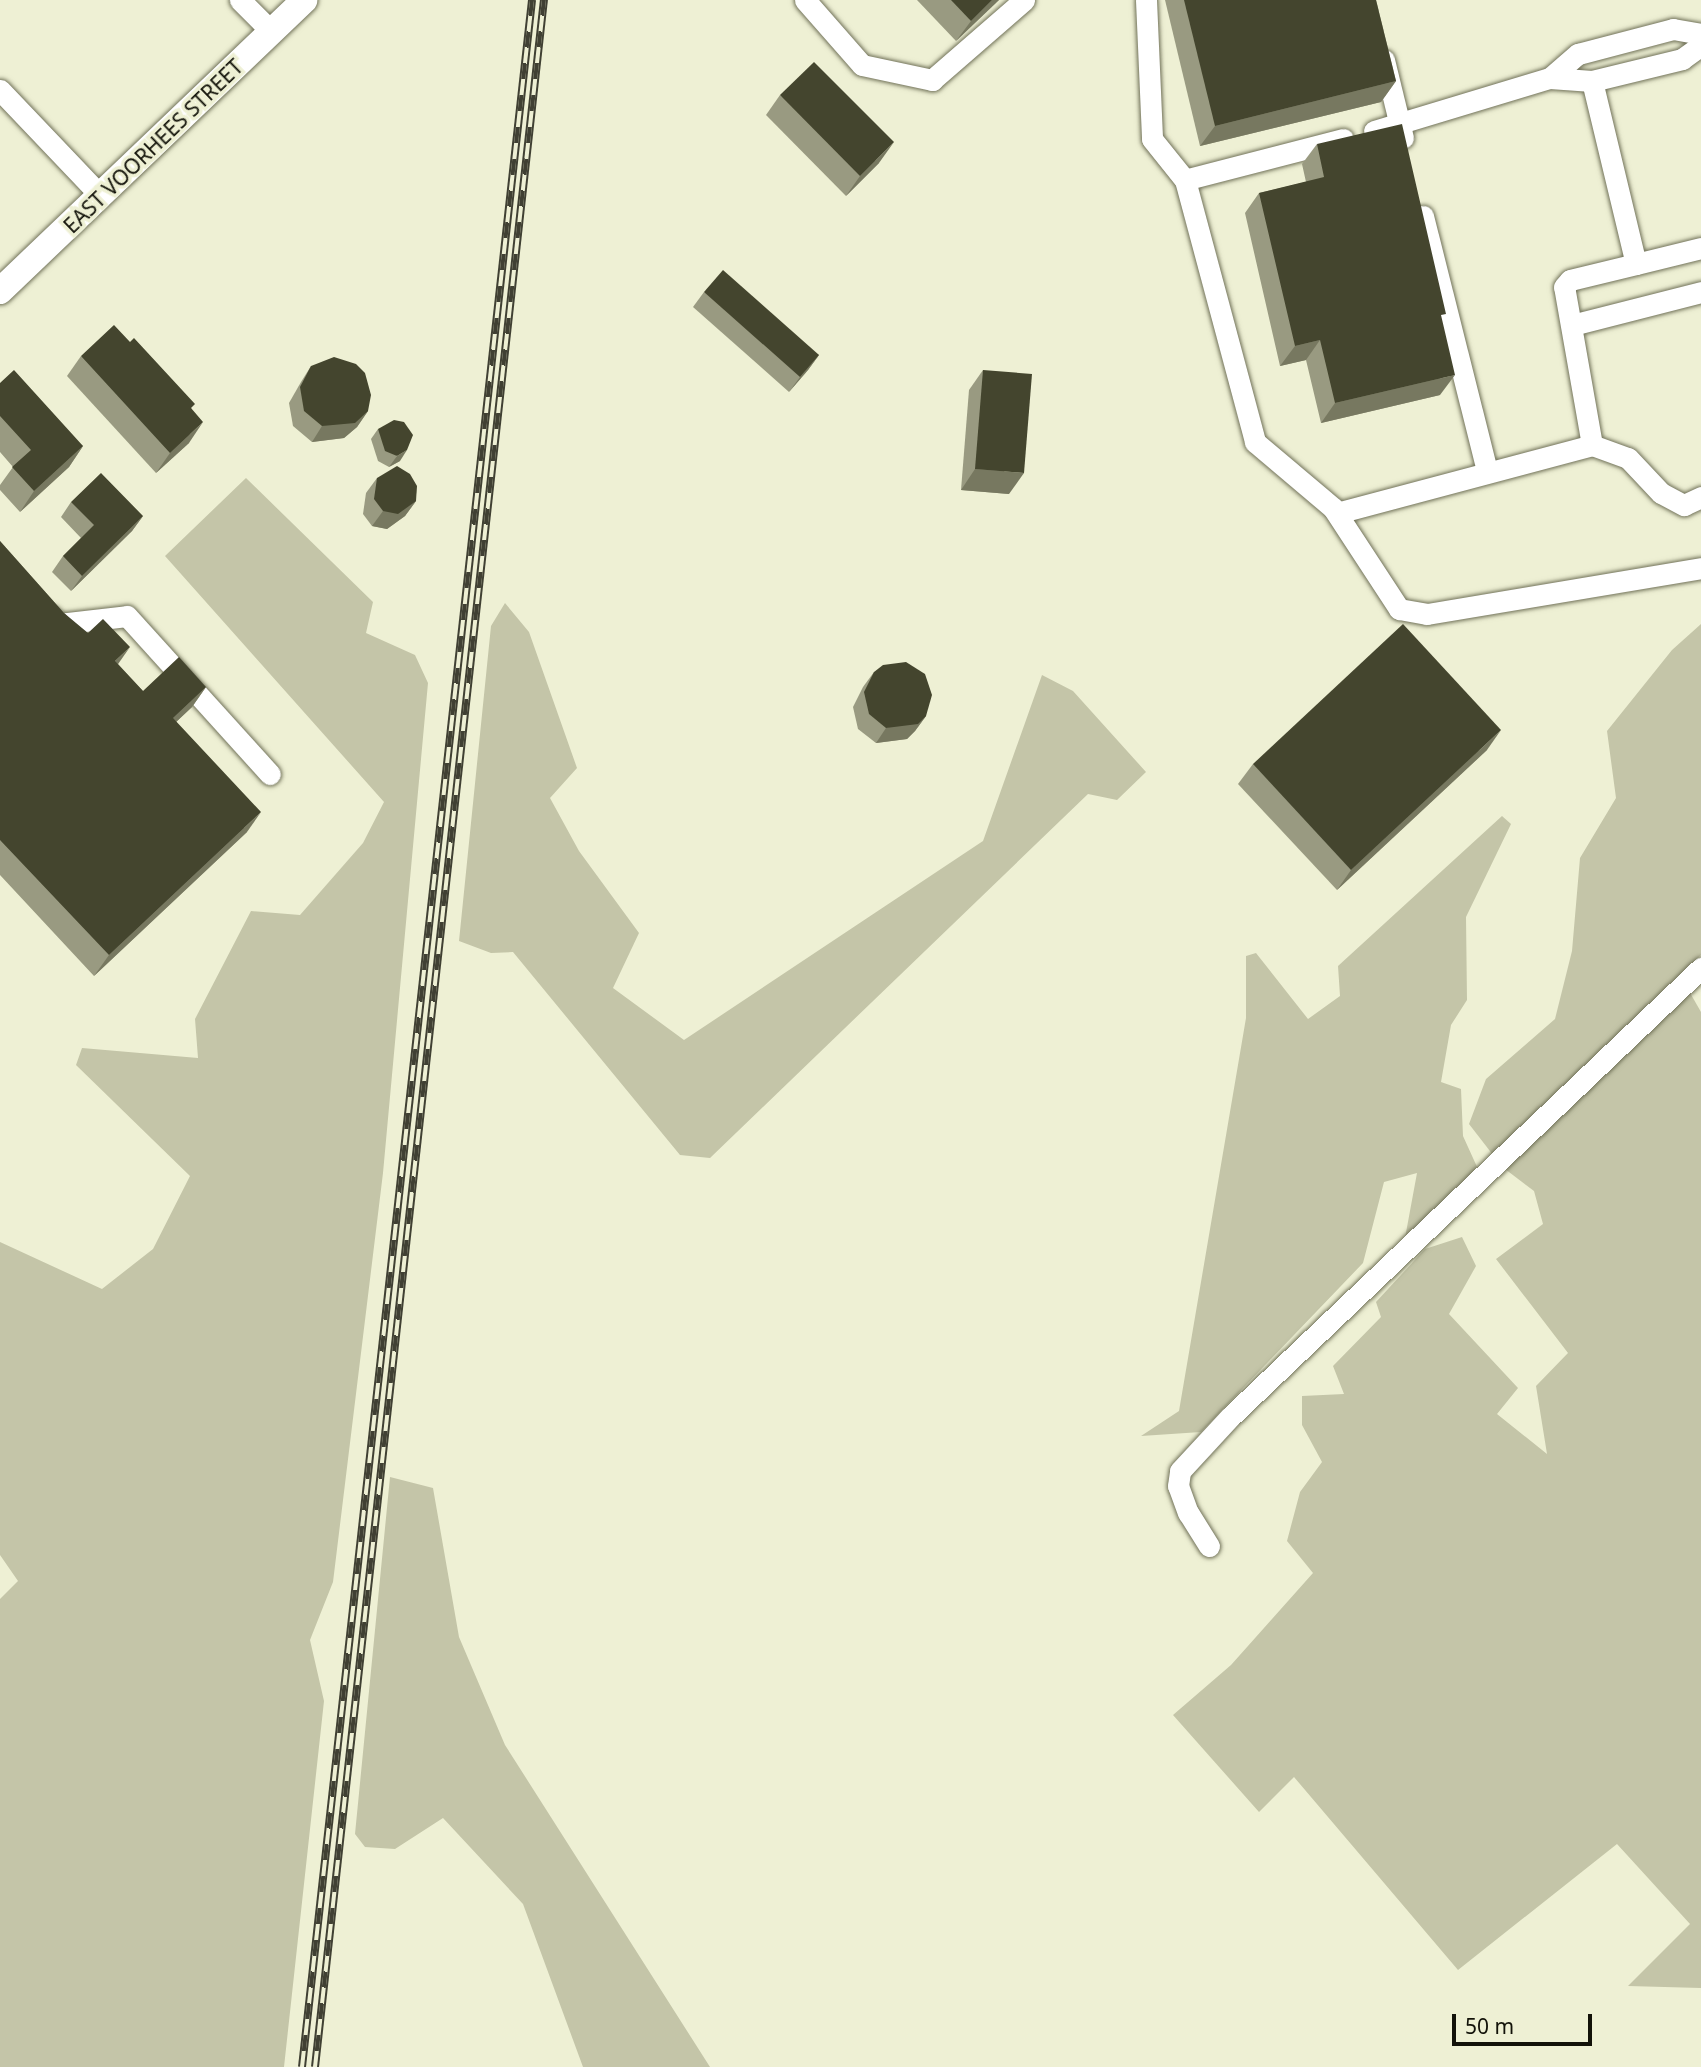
<!DOCTYPE html>
<html>
<head>
<meta charset="utf-8">
<style>
	body { margin:0 }
	#map { position:relative; width:1701px; height:2067px; overflow:hidden; background:#eef0d4; font-family:"Noto Sans",sans-serif }
	div>[style] { position:absolute }
	.green>* { inset:0; background:#c4c5a8 }
	.roads { filter:drop-shadow(0 0 2px #717259) drop-shadow(0 0 2px #717259) }
	.minor>* { height:21px; margin:-10.5px; padding:0 10.5px; transform-origin:10.5px; border-radius:10.5px; background:#fff }
	.major>* { height:26px; margin:-13px; padding:0 13px; transform-origin:13px; border-radius:13px; background:#fff }
	.rail>* { height:8px; margin-top:-4px; transform-origin:0; background:repeating-linear-gradient(90deg,#eef0d4 0 16px,#404033 0 32px); box-sizing:border-box; border-block:2px solid #404033 }
	.wall>* { inset:0; background:#999a81 }
	.shaded-wall>* { inset:0; background:#777860 }
	.building>* { inset:0; background:#44452e }
	span { translate:-50% -50%; white-space:nowrap; text-align:center; line-height:1.15; -webkit-text-stroke:7px #eef0d4; paint-order:stroke }
	.street-label { font-size:21px; color:#121209 }
	.scale { position:absolute; left:1452px; top:2014px; width:140px; height:32px; box-sizing:border-box; border:4px solid #121209; border-top:0; padding-left:9px; font-size:21px; line-height:24px; white-space:nowrap; color:#121209; -webkit-text-stroke:5px #eef0d4; paint-order:stroke }
</style>
</head>
<body>
<div id="map">
	<div class="green">
		<i style="clip-path:polygon(246px 478px,373px 602px,366px 633px,415px 655px,428px 683px,383px 1173px,333px 1582px,310px 1640px,324px 1701px,284px 2067px,0 2067px,0 1599px,18px 1581px,0 1555px,0 1242px,102px 1289px,153px 1249px,190px 1176px,76px 1065px,82px 1048px,198px 1058px,195px 1019px,251px 911px,300px 915px,363px 843px,384px 802px,165px 556px)"></i>
		<i style="clip-path:polygon(505px 603px,529px 632px,577px 768px,550px 798px,579px 851px,639px 933px,613px 988px,684px 1040px,983px 841px,1042px 675px,1073px 691px,1146px 772px,1117px 800px,1088px 794px,710px 1158px,680px 1155px,513px 952px,491px 953px,459px 941px,491px 626px)"></i>
		<i style="clip-path:polygon(1701px 624px,1701px 955px,1493px 1155px,1469px 1124px,1486px 1079px,1555px 1019px,1572px 951px,1580px 858px,1616px 798px,1607px 731px,1672px 650px)"></i>
		<i style="clip-path:polygon(1502px 816px,1511px 824px,1466px 917px,1467px 1000px,1451px 1025px,1441px 1082px,1461px 1089px,1463px 1136px,1478px 1169px,1405px 1238px,1417px 1173px,1384px 1182px,1363px 1263px,1269px 1361px,1201px 1432px,1141px 1436px,1179px 1411px,1246px 1018px,1246px 956px,1256px 953px,1308px 1019px,1340px 996px,1338px 966px)"></i>
		<i style="clip-path:polygon(1689px 991px,1701px 1012px,1701px 1988px,1628px 1986px,1690px 1924px,1617px 1844px,1458px 1970px,1294px 1777px,1259px 1812px,1173px 1715px,1231px 1665px,1313px 1573px,1287px 1541px,1300px 1492px,1322px 1462px,1302px 1425px,1302px 1396px,1344px 1394px,1333px 1366px,1381px 1317px,1376px 1302px,1425px 1249px,1462px 1237px,1476px 1266px,1449px 1314px,1518px 1388px,1497px 1414px,1547px 1454px,1536px 1386px,1568px 1353px,1496px 1259px,1543px 1224px,1534px 1191px,1505px 1169px)"></i>
		<i style="clip-path:polygon(390px 1477px,433px 1488px,459px 1637px,505px 1745px,710px 2067px,583px 2067px,523px 1904px,443px 1818px,395px 1849px,365px 1847px,355px 1834px)"></i>
	</div>
	<div class="roads">
		<div class="minor">
			<i style="left:240px;top:0;width:45px;rotate:45deg"></i>
			<i style="left:805px;top:0;width:86px;rotate:48.8deg"></i>
			<i style="left:862px;top:65px;width:72px;rotate:12.1deg"></i>
			<i style="left:932px;top:80px;width:122px;rotate:-41deg"></i>
			<i style="left:1146px;top:0;width:139px;rotate:87.5deg"></i>
			<i style="left:1152px;top:139px;width:53px;rotate:51.2deg"></i>
			<i style="left:1384px;top:60px;width:80px;rotate:76.3deg"></i>
			<i style="left:1550px;top:78px;width:37px;rotate:-41deg"></i>
			<i style="left:1578px;top:54px;width:98px;rotate:-14.7deg"></i>
			<i style="left:1673px;top:29px;width:28px;rotate:10deg"></i>
			<i style="left:1592px;top:81px;width:188px;rotate:76.5deg"></i>
			<i style="left:1636px;top:264px;width:67px;rotate:-13.8deg"></i>
			<i style="left:0;top:90px;width:146px;rotate:46.4deg"></i>
			<i style="left:1374px;top:131px;width:184px;rotate:-16.8deg"></i>
			<i style="left:1550px;top:78px;width:42px;rotate:4.1deg"></i>
			<i style="left:1592px;top:81px;width:93px;rotate:-13.7deg"></i>
			<i style="left:1682px;top:59px;width:24px;rotate:-36deg"></i>
			<i style="left:1343px;top:139px;width:163px;rotate:165.5deg"></i>
			<i style="left:1185px;top:180px;width:271px;rotate:75deg"></i>
			<i style="left:1255px;top:442px;width:102px;rotate:40.2deg"></i>
			<i style="left:1333px;top:508px;width:121px;rotate:56.8deg"></i>
			<i style="left:1399px;top:609px;width:28px;rotate:10deg"></i>
			<i style="left:1427px;top:614px;width:278px;rotate:-9.5deg"></i>
			<i style="left:1423px;top:216px;width:263px;rotate:75.9deg"></i>
			<i style="left:1572px;top:325px;width:133px;rotate:-14.3deg"></i>
			<i style="left:1592px;top:445px;width:160px;rotate:-100deg"></i>
			<i style="left:1564px;top:287px;width:9px;rotate:-49deg"></i>
			<i style="left:1570px;top:280px;width:68px;rotate:-13.6deg"></i>
			<i style="left:1337px;top:513px;width:264px;rotate:-14.9deg"></i>
			<i style="left:1592px;top:445px;width:38px;rotate:20deg"></i>
			<i style="left:1628px;top:458px;width:48px;rotate:46.7deg"></i>
			<i style="left:1661px;top:493px;width:26px;rotate:28deg"></i>
			<i style="left:1684px;top:505px;width:19px;rotate:-25deg"></i>
			<i style="left:51px;top:616px;width:11px;rotate:45deg"></i>
			<i style="left:59px;top:624px;width:68px;rotate:-6.7deg"></i>
			<i style="left:127px;top:616px;width:213px;rotate:47.9deg"></i>
			<i style="left:1209px;top:1546px;width:39px;rotate:-122deg"></i>
			<i style="left:1188px;top:1513px;width:29px;rotate:-110deg"></i>
			<i style="left:1178px;top:1486px;width:15px;rotate:-82deg"></i>
			<i style="left:1180px;top:1471px;width:74px;rotate:-47.2deg"></i>
			<i style="left:1230px;top:1417px;width:651px;rotate:-43.63deg"></i>
		</div>
		<div class="major">
			<i style="left:0;top:291px;width:421px;rotate:-43.7deg"></i>
		</div>
	</div>
	<div class="rail">
		<i style="left:302px;top:2067px;width:2080px;rotate:-83.65deg"></i>
		<i style="left:315px;top:2067px;width:2080px;rotate:-83.68deg"></i>
	</div>
	<div class="wall">
		<i style="clip-path:polygon(917px 0,999px 0,956px 41px)"></i>
		<i style="clip-path:polygon(1165px 0,1376px 0,1396px 81px,1381px 102px,1200px 146px)"></i>
		<i style="clip-path:polygon(780px 95px,879px 163px,846px 196px,766px 115px)"></i>
		<i style="clip-path:polygon(1317px 144px,1442px 320px,1440px 395px,1321px 423px,1306px 360px,1280px 366px,1245px 213px,1259px 193px,1306px 182px,1302px 164px)"></i>
		<i style="clip-path:polygon(704px 292px,819px 355px,808px 370px,789px 392px,693px 307px)"></i>
		<i style="clip-path:polygon(81px 356px,192px 409px,189px 443px,156px 473px,67px 376px)"></i>
		<i style="clip-path:polygon(311px 366px,368px 411px,357px 427px,344px 438px,312px 442px,293px 426px,289px 403px,301px 382px)"></i>
		<i style="clip-path:polygon(983px 370px,1009px 494px,961px 490px,969px 390px)"></i>
		<i style="clip-path:polygon(0 383px,83px 446px,69px 467px,20px 512px,0 490px,0 485px,13px 467px,0 452px)"></i>
		<i style="clip-path:polygon(378px 429px,400px 461px,389px 467px,378px 461px,371px 439px)"></i>
		<i style="clip-path:polygon(377px 478px,416px 501px,405px 516px,387px 529px,372px 526px,363px 514px,366px 493px)"></i>
		<i style="clip-path:polygon(71px 502px,143px 516px,132px 531px,71px 591px,52px 572px,63px 556px,81px 538px,61px 517px)"></i>
		<i style="clip-path:polygon(0 541px,64px 613px,118px 664px,143px 691px,206px 687px,192px 707px,176px 722px,247px 832px,94px 976px,0 875px)"></i>
		<i style="clip-path:polygon(874px 672px,926px 716px,915px 731px,907px 739px,876px 743px,858px 729px,853px 707px,863px 687px)"></i>
		<i style="clip-path:polygon(1487px 750px,1337px 890px,1238px 784px,1253px 764px)"></i>
	</div>
	<div class="shaded-wall">
		<i style="clip-path:polygon(992px 0,999px 0,956px 41px,971px 21px)"></i>
		<i style="clip-path:polygon(1396px 81px,1381px 102px,1200px 146px,1215px 126px)"></i>
		<i style="clip-path:polygon(894px 142px,879px 163px,846px 196px,860px 176px)"></i>
		<i style="clip-path:polygon(1320px 340px,1306px 360px,1280px 366px,1295px 346px)"></i>
		<i style="clip-path:polygon(819px 355px,808px 370px,789px 392px,800px 377px)"></i>
		<i style="clip-path:polygon(1455px 375px,1440px 395px,1321px 423px,1335px 403px)"></i>
		<i style="clip-path:polygon(368px 411px,357px 427px,344px 438px,312px 442px,322px 426px)"></i>
		<i style="clip-path:polygon(203px 422px,189px 443px,156px 473px,170px 453px)"></i>
		<i style="clip-path:polygon(83px 446px,69px 467px,20px 512px,34px 491px)"></i>
		<i style="clip-path:polygon(407px 450px,400px 461px,389px 467px,397px 456px)"></i>
		<i style="clip-path:polygon(975px 469px,1024px 473px,1009px 494px,961px 490px)"></i>
		<i style="clip-path:polygon(416px 501px,405px 516px,387px 529px,372px 526px,383px 511px)"></i>
		<i style="clip-path:polygon(143px 516px,132px 531px,71px 591px,82px 576px)"></i>
		<i style="clip-path:polygon(130px 647px,116px 667px,115px 661px)"></i>
		<i style="clip-path:polygon(206px 687px,192px 707px,159px 738px,173px 718px)"></i>
		<i style="clip-path:polygon(926px 716px,915px 731px,907px 739px,876px 743px,886px 728px)"></i>
		<i style="clip-path:polygon(1501px 730px,1487px 750px,1337px 890px,1351px 870px)"></i>
		<i style="clip-path:polygon(261px 812px,247px 832px,94px 976px,109px 955px)"></i>
	</div>
	<div class="building">
		<i style="clip-path:polygon(951px 0,992px 0,971px 21px)"></i>
		<i style="clip-path:polygon(1184px 0,1376px 0,1396px 81px,1215px 126px)"></i>
		<i style="clip-path:polygon(814px 62px,894px 142px,860px 176px,780px 95px)"></i>
		<i style="clip-path:polygon(1402px 124px,1446px 314px,1441px 315px,1455px 375px,1335px 403px,1320px 340px,1295px 346px,1259px 193px,1324px 177px,1317px 144px)"></i>
		<i style="clip-path:polygon(723px 270px,819px 355px,800px 377px,704px 292px)"></i>
		<i style="clip-path:polygon(114px 325px,130px 342px,134px 338px,195px 404px,191px 408px,203px 422px,170px 453px,81px 356px)"></i>
		<i style="clip-path:polygon(334px 357px,356px 364px,365px 373px,371px 395px,368px 411px,355px 423px,322px 426px,304px 411px,300px 387px,311px 366px)"></i>
		<i style="clip-path:polygon(14px 370px,83px 446px,34px 491px,12px 467px,31px 450px,0 416px,0 383px)"></i>
		<i style="clip-path:polygon(983px 370px,1032px 374px,1024px 473px,975px 469px)"></i>
		<i style="clip-path:polygon(394px 420px,404px 422px,413px 435px,407px 450px,397px 456px,385px 451px,378px 429px)"></i>
		<i style="clip-path:polygon(397px 466px,410px 474px,417px 486px,416px 501px,398px 514px,383px 511px,374px 499px,377px 478px)"></i>
		<i style="clip-path:polygon(101px 473px,143px 516px,82px 576px,63px 556px,94px 525px,71px 502px)"></i>
		<i style="clip-path:polygon(0 541px,64px 613px,88px 633px,103px 619px,130px 647px,115px 661px,143px 691px,179px 657px,206px 687px,173px 718px,261px 812px,109px 955px,0 840px)"></i>
		<i style="clip-path:polygon(1403px 624px,1501px 730px,1351px 870px,1253px 764px)"></i>
		<i style="clip-path:polygon(906px 662px,925px 674px,932px 695px,926px 716px,918px 724px,886px 728px,869px 714px,864px 692px,874px 672px,883px 665px)"></i>
	</div>
	<div class="street-label">
		<span style="left:153px;top:146px;rotate:-44deg">EAST VOORHEES STREET</span>
	</div>
	<div class="scale">50 m</div>
</div>
</body>
</html>
